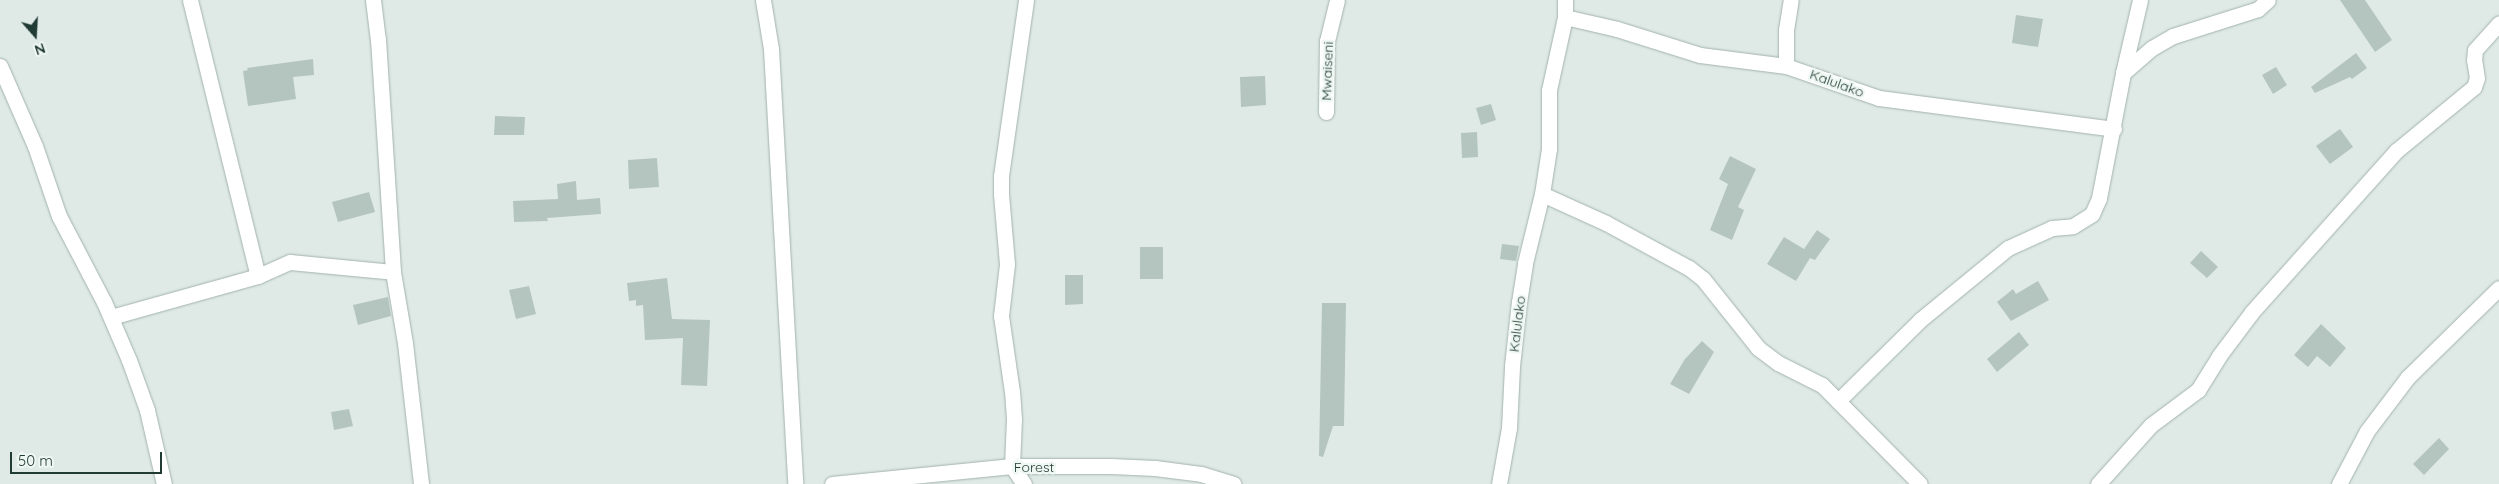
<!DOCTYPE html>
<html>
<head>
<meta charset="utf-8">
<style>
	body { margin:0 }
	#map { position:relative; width:2499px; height:484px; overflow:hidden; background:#dfeae6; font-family:Quicksand,sans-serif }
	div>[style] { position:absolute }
	.building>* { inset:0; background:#b4c5bf }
	.roads { filter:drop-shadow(0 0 1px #a2b2ad) drop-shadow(0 0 1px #a2b2ad) }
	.minor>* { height:15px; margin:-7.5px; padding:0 7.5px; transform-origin:7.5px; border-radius:7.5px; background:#fff }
	.tertiary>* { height:15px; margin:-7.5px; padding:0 7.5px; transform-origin:7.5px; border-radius:7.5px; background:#fff }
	span { translate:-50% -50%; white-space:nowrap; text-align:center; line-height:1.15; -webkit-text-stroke:5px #eff7f3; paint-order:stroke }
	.street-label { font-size:14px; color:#203a34 }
	.north { position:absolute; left:10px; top:10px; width:50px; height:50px; -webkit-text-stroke:4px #eff7f3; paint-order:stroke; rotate:161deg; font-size:14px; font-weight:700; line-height:20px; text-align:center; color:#203a34 }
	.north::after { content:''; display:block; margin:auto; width:18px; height:22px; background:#203a34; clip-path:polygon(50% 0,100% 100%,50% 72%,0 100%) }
	.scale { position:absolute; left:10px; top:452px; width:152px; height:22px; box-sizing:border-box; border:2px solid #203a34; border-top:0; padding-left:6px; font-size:15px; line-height:18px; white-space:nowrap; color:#203a34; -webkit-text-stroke:4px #eff7f3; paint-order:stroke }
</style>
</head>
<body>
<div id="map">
	<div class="building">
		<i style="clip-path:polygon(2340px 0,2365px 0,2392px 40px,2375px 52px)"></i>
		<i style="clip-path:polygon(2016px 15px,2043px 19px,2038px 47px,2012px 43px)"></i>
		<i style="clip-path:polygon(2356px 53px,2367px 68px,2352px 79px,2350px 77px,2315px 93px,2311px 87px)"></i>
		<i style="clip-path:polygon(313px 59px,314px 75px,293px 77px,296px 99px,248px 106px,243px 71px,248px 70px,247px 68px)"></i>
		<i style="clip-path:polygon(2276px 67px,2287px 85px,2273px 94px,2262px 75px)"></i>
		<i style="clip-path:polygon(1265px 76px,1266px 105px,1241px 107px,1240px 77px)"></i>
		<i style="clip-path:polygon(1491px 104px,1496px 120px,1481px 125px,1476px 108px)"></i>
		<i style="clip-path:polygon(495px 116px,525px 117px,524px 135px,494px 135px)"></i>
		<i style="clip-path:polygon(2340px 129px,2353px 147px,2330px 164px,2316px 146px)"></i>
		<i style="clip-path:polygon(1477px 132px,1478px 157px,1462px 158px,1461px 133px)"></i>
		<i style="clip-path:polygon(1730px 156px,1756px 169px,1738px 207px,1744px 210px,1732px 240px,1710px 230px,1728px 184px,1719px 179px)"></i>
		<i style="clip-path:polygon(657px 158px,659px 187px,629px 189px,628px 160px)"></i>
		<i style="clip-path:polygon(576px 181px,577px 200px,600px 198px,601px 214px,547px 218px,548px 221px,514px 222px,513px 201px,558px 199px,557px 184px)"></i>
		<i style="clip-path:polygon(369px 192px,375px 212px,338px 222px,332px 202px)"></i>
		<i style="clip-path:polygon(1817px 230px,1830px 239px,1815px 260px,1810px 258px,1796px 281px,1767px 264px,1784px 237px,1804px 249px)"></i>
		<i style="clip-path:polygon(1502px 244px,1519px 246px,1516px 261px,1500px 259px)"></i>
		<i style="clip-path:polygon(1140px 247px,1163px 247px,1163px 279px,1140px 279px)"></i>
		<i style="clip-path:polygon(2201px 251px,2218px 267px,2207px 278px,2190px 263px)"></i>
		<i style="clip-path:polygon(1065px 275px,1083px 275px,1083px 304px,1065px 305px)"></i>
		<i style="clip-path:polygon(667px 278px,672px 319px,710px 320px,707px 386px,681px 385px,683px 338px,645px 340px,643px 305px,636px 306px,636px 300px,629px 301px,627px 283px)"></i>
		<i style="clip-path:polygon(2038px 281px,2049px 300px,2011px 321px,1997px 302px,2013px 289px,2016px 294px)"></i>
		<i style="clip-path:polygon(529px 286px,536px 314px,516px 319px,509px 290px)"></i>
		<i style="clip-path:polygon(388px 297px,391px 316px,358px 325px,353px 305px)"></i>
		<i style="clip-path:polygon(1322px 303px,1346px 303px,1344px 426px,1333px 426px,1323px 457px,1319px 456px)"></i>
		<i style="clip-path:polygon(2321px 324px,2346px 348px,2330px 367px,2317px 356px,2308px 367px,2294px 355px)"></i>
		<i style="clip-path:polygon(2019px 332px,2029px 345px,1997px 372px,1987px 359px)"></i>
		<i style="clip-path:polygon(1702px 341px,1714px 352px,1689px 394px,1670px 384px,1685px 359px)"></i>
		<i style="clip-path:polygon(349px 409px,353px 426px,334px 430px,331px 412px)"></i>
		<i style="clip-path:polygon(2439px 438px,2449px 449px,2424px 475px,2413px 464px)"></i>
	</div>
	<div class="roads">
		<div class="minor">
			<i style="left:190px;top:0;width:284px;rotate:76.2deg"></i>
			<i style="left:373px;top:0;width:39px;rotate:83deg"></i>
			<i style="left:378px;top:39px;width:233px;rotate:86.3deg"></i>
			<i style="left:393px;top:272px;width:72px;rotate:80.4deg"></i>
			<i style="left:405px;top:343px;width:142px;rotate:83.5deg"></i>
			<i style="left:763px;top:0;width:50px;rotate:80.7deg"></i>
			<i style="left:771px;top:49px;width:436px;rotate:86.8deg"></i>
			<i style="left:1565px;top:17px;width:53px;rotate:13deg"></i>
			<i style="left:1617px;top:29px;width:87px;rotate:17.4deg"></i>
			<i style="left:1700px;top:55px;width:87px;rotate:7.3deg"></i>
			<i style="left:1786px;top:66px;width:98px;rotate:19deg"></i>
			<i style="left:1879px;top:98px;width:237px;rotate:7.5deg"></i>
			<i style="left:0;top:66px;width:87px;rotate:66.4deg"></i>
			<i style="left:35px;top:146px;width:74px;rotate:71.1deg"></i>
			<i style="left:59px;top:216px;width:97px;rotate:62.4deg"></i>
			<i style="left:104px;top:302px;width:63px;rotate:66.7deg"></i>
			<i style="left:129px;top:360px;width:53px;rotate:70.2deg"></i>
			<i style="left:147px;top:410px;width:76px;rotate:77.1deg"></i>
			<i style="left:1786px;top:66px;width:36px;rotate:-90deg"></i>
			<i style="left:1786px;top:30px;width:30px;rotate:-81deg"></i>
			<i style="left:2123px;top:73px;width:38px;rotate:-41deg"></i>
			<i style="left:2152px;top:48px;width:24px;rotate:-30deg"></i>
			<i style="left:2173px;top:36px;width:89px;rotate:-17.6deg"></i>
			<i style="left:2258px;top:9px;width:13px;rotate:-42deg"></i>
			<i style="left:1326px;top:112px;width:71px;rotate:-89.2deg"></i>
			<i style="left:1327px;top:41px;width:42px;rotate:-76.3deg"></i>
			<i style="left:1542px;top:194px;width:70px;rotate:24.4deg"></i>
			<i style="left:1606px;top:223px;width:94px;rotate:28.5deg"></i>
			<i style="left:1689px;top:268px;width:18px;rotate:38deg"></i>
			<i style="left:1703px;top:279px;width:88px;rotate:51.4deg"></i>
			<i style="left:1758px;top:348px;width:25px;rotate:37deg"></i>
			<i style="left:1778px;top:363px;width:49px;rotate:26.6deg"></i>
			<i style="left:1822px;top:385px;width:139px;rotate:45.3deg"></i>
			<i style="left:111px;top:317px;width:153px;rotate:-15.6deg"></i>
			<i style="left:258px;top:276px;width:35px;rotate:-24deg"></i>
			<i style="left:290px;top:262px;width:103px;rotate:5.5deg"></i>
			<i style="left:1838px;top:401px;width:115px;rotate:-44.6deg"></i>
			<i style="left:1920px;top:320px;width:114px;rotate:-39.3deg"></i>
			<i style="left:2008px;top:248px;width:48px;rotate:-24.4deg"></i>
			<i style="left:2052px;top:228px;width:21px;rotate:-5deg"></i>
			<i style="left:2073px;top:226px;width:22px;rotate:-32deg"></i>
			<i style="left:2092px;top:214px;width:17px;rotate:-66deg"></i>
			<i style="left:2099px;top:198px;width:127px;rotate:-79.1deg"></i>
			<i style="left:2123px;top:73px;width:75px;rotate:-76.9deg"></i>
			<i style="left:1024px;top:484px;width:22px;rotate:-124deg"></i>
			<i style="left:1012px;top:466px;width:47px;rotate:-87.6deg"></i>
			<i style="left:1014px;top:419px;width:27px;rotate:-94deg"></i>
			<i style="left:1012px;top:392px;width:77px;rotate:-98.2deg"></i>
			<i style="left:1001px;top:316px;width:52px;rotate:-83.4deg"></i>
			<i style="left:1007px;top:264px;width:70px;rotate:-94.9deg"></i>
			<i style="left:1001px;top:194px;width:18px;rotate:-90deg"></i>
			<i style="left:1001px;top:176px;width:178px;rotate:-81.9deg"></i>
			<i style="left:1499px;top:484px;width:57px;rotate:-79.9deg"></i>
			<i style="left:1509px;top:428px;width:62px;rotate:-87.2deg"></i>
			<i style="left:1512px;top:366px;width:64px;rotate:-83.8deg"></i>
			<i style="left:1519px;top:302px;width:39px;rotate:-81deg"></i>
			<i style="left:1525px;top:263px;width:71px;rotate:-76.2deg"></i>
			<i style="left:1542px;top:194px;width:46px;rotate:-81.2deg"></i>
			<i style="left:1549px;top:149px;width:59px;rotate:-90deg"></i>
			<i style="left:1549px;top:90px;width:75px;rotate:-77.6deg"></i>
			<i style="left:1565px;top:17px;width:17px;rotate:-90deg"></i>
			<i style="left:2098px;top:484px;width:79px;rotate:-48.1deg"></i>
			<i style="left:2151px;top:425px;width:59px;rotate:-36.7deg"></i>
			<i style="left:2198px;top:390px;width:40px;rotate:-58deg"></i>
			<i style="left:2219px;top:356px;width:55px;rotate:-53.1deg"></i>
			<i style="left:2252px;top:312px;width:216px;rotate:-48.2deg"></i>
			<i style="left:2396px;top:151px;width:101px;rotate:-39.4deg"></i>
			<i style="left:2474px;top:87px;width:9px;rotate:-72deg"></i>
			<i style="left:2477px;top:78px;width:18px;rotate:-99deg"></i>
			<i style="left:2474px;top:60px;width:10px;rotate:-84deg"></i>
			<i style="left:2475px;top:50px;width:36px;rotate:-48deg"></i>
			<i style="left:2339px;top:484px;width:60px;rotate:-62.2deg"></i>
			<i style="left:2367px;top:431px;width:68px;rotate:-52.8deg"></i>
			<i style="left:2408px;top:377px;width:127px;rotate:-44.4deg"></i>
		</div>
		<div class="tertiary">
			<i style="left:832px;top:484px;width:181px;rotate:-5.7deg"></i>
			<i style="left:1012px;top:466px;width:99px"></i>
			<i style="left:1111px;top:466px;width:44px;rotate:2.6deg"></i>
			<i style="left:1155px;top:468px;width:46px;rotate:7.4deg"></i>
			<i style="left:1201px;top:474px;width:34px;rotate:17deg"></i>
		</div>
	</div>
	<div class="street-label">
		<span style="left:1327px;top:71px;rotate:-88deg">Mwaiseni</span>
		<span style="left:1837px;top:83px;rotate:20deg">Kalulako</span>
		<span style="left:1517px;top:324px;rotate:-83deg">Kalulako</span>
		<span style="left:1034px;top:467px">Forest</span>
	</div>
	<div class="north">N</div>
	<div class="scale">50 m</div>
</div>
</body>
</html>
